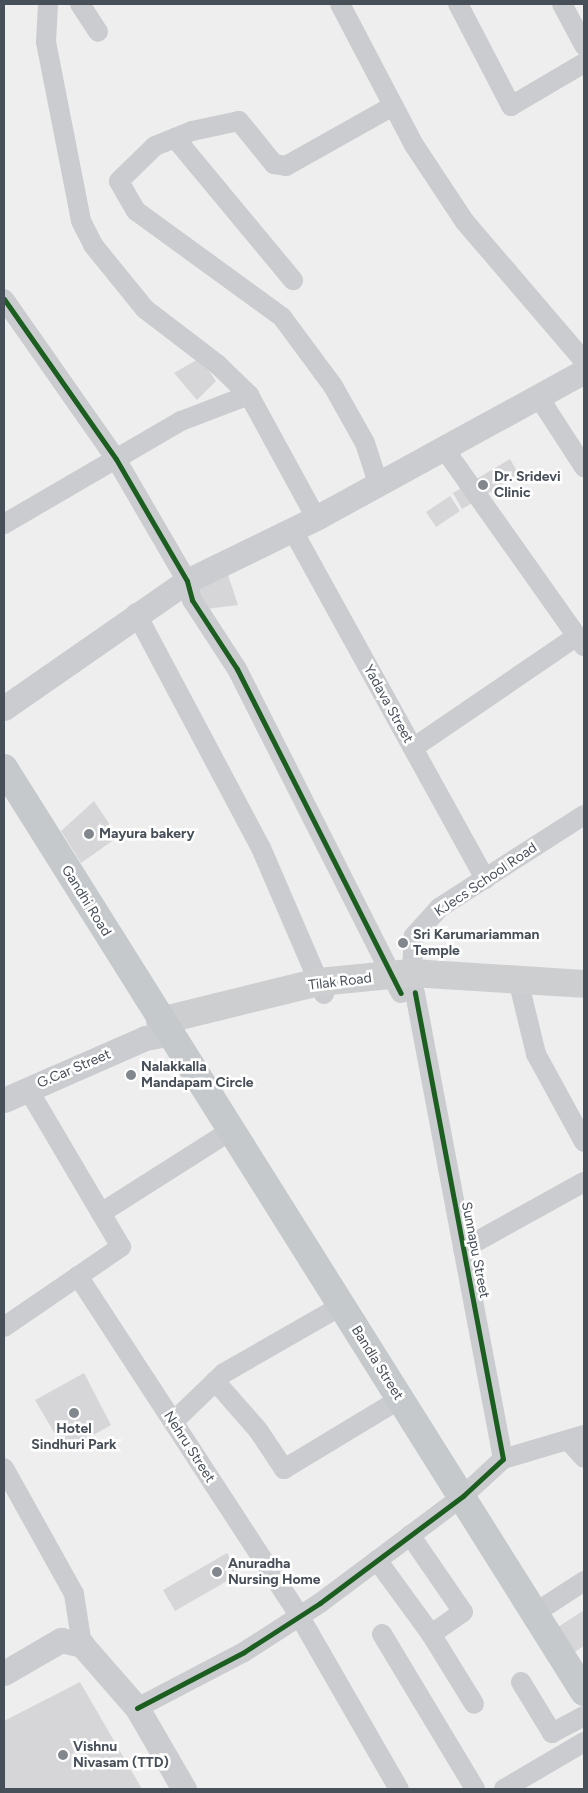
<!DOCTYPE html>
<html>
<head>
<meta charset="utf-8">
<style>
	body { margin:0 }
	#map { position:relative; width:588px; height:1793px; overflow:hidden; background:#efeeee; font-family:Figtree,sans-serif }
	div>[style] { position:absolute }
	.building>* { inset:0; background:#d6d6d8 }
	.minor>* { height:20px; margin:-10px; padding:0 10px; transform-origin:10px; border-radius:10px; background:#cacccf }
	.tertiary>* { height:25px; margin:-12.5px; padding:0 12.5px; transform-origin:12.5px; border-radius:12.5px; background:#cacccf }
	.secondary>* { height:28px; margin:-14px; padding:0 14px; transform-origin:14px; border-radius:14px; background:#ccced0 }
	.primary>* { height:28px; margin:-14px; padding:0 14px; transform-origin:14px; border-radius:14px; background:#c5c9cc }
	.cycleway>* { height:5px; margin:-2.5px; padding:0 2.5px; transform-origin:2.5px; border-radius:2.5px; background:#1b5e20 }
	.dots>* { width:14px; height:14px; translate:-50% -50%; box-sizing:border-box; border:2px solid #fff; border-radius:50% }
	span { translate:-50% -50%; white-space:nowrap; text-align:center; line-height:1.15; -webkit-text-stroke:5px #fff; paint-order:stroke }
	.poi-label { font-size:14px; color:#474f59; font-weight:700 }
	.left { translate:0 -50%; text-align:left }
	.street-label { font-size:14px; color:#474f59 }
	.frame { position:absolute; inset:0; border:5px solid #474f59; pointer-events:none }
</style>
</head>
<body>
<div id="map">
	<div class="building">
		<i style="clip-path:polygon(200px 358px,216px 381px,197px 400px,174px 373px)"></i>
		<i style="clip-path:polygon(510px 459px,519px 475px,462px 509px,453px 493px)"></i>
		<i style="clip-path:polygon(450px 496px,460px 511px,436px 527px,426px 512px)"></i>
		<i style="clip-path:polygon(227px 572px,238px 605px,206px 609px,193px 588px)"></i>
		<i style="clip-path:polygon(94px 801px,118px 837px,81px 863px,61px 831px)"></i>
		<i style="clip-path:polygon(84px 1373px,111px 1425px,65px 1451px,35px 1400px)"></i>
		<i style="clip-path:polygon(227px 1553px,239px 1574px,175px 1611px,163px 1590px)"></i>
		<i style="clip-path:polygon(584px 1610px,584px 1646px,568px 1656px,552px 1631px)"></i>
		<i style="clip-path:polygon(80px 1682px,142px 1789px,4px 1789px,4px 1721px)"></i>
	</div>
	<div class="minor">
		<i style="left:48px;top:4px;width:38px;rotate:93deg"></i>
		<i style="left:46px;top:42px;width:182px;rotate:78.9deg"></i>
		<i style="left:81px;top:221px;width:27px;rotate:63deg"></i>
		<i style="left:93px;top:245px;width:82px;rotate:50.9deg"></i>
		<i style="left:145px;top:309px;width:91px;rotate:37.4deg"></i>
		<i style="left:217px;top:364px;width:45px;rotate:44.1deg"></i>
		<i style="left:249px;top:395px;width:140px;rotate:61.4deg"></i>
		<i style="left:80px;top:4px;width:33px;rotate:57deg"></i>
		<i style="left:340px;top:4px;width:159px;rotate:62.3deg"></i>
		<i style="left:414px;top:145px;width:92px;rotate:56.5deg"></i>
		<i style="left:465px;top:222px;width:183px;rotate:49.4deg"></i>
		<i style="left:458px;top:4px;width:115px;rotate:62.5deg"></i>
		<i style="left:511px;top:106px;width:85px;rotate:-30.5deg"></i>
		<i style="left:562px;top:4px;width:47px;rotate:61.8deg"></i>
		<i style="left:175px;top:138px;width:185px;rotate:50.3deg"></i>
		<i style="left:4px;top:299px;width:195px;rotate:55deg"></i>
		<i style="left:116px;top:459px;width:141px;rotate:59.8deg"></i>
		<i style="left:187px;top:581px;width:20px;rotate:75deg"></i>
		<i style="left:192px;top:600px;width:82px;rotate:56.9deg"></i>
		<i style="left:237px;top:669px;width:363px;rotate:63.2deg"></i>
		<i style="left:538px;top:396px;width:85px;rotate:57.1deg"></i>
		<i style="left:443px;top:447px;width:244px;rotate:54.7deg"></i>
		<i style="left:378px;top:483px;width:42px;rotate:-108deg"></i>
		<i style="left:365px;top:443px;width:65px;rotate:-119.3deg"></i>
		<i style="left:333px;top:386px;width:86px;rotate:-126.5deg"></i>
		<i style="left:282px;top:317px;width:180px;rotate:-144deg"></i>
		<i style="left:136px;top:211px;width:34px;rotate:-120deg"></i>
		<i style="left:119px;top:181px;width:50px;rotate:-44.2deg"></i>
		<i style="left:155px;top:146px;width:40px;rotate:-22deg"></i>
		<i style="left:192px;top:131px;width:48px;rotate:-12deg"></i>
		<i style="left:239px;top:121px;width:55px;rotate:50.9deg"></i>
		<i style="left:274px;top:164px;width:12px;rotate:9deg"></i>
		<i style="left:286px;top:166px;width:123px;rotate:-29.3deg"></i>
		<i style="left:4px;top:524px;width:205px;rotate:-30.2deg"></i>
		<i style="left:181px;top:421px;width:73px;rotate:-20.9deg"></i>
		<i style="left:292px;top:529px;width:400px;rotate:61.1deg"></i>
		<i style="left:136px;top:613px;width:266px;rotate:62deg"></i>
		<i style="left:261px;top:848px;width:159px;rotate:66.7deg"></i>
		<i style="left:413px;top:748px;width:199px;rotate:-34.3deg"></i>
		<i style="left:411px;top:985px;width:49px;rotate:-86.5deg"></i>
		<i style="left:414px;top:936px;width:38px;rotate:-48deg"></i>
		<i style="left:439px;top:908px;width:172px;rotate:-32.7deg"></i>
		<i style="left:521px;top:992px;width:64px;rotate:76.4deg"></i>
		<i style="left:536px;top:1054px;width:100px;rotate:61.4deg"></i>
		<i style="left:101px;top:1213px;width:153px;rotate:-32.4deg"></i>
		<i style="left:463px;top:1249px;width:138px;rotate:-29deg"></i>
		<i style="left:78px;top:1276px;width:407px;rotate:56.9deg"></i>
		<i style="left:300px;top:1617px;width:198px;rotate:60.1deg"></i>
		<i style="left:4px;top:1327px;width:142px;rotate:-34.4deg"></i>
		<i style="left:121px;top:1247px;width:183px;rotate:-120.5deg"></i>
		<i style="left:215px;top:1381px;width:65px;rotate:48.7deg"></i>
		<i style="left:258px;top:1430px;width:47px;rotate:56.3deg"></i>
		<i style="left:284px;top:1469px;width:135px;rotate:-31.1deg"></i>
		<i style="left:173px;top:1422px;width:71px;rotate:-43.9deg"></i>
		<i style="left:224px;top:1373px;width:135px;rotate:-29.8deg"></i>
		<i style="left:568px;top:1440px;width:24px;rotate:48deg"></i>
		<i style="left:503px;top:1459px;width:84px;rotate:-16.5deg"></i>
		<i style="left:4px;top:1468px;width:144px;rotate:60.9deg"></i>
		<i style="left:74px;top:1594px;width:52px;rotate:81.1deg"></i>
		<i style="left:410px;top:1535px;width:93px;rotate:55.5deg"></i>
		<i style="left:463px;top:1612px;width:39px;rotate:145deg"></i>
		<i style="left:431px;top:1634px;width:82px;rotate:58.4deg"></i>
		<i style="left:377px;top:1560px;width:92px;rotate:53.9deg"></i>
		<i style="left:535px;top:1613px;width:59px;rotate:-33.1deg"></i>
		<i style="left:382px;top:1634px;width:181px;rotate:59deg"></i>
		<i style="left:521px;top:1682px;width:60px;rotate:58.7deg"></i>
		<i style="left:552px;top:1733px;width:36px;rotate:-28deg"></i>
		<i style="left:137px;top:1708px;width:121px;rotate:-27.6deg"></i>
		<i style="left:244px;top:1652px;width:90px;rotate:-32.8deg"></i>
		<i style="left:320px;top:1603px;width:179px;rotate:-36.8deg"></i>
		<i style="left:463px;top:1496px;width:54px;rotate:-42.8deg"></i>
		<i style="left:503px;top:1459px;width:475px;rotate:-100.7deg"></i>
		<i style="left:504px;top:1789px;width:93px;rotate:-30.4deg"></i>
	</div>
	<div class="tertiary">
		<i style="left:4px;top:708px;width:223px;rotate:-34.8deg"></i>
		<i style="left:187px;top:581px;width:144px;rotate:-26deg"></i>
		<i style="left:316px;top:518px;width:306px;rotate:-28.7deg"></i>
		<i style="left:4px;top:1100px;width:154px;rotate:-23.7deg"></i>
		<i style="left:145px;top:1038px;width:23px;rotate:-10deg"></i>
		<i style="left:4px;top:1673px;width:66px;rotate:-30.1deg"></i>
		<i style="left:61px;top:1640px;width:22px;rotate:13deg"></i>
		<i style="left:82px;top:1645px;width:84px;rotate:48.9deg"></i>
		<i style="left:137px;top:1708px;width:94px;rotate:59.9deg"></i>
	</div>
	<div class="secondary">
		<i style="left:160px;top:1021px;width:164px;rotate:-13.8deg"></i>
		<i style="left:319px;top:982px;width:92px;rotate:-5.6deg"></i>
		<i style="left:411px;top:973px;width:173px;rotate:3.6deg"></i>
	</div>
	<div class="primary">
		<i style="left:4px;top:768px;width:1091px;rotate:57.88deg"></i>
	</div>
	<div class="cycleway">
		<i style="left:4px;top:299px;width:195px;rotate:55deg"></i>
		<i style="left:116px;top:459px;width:141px;rotate:59.8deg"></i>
		<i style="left:187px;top:581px;width:20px;rotate:75deg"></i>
		<i style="left:192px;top:600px;width:82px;rotate:56.9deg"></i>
		<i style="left:237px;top:669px;width:363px;rotate:63.2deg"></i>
		<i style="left:137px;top:1708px;width:121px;rotate:-27.6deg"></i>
		<i style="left:244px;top:1652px;width:90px;rotate:-32.8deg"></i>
		<i style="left:320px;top:1603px;width:179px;rotate:-36.8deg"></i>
		<i style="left:463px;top:1496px;width:54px;rotate:-42.8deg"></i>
		<i style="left:503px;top:1459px;width:475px;rotate:-100.7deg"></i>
	</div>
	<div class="dots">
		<i style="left:483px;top:485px;background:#82878d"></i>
		<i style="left:89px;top:834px;background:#82878d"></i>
		<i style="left:403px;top:943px;background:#82878d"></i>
		<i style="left:131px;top:1075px;background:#82878d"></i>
		<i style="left:74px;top:1413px;background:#82878d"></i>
		<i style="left:217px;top:1572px;background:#82878d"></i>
		<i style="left:63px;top:1755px;background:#82878d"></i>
	</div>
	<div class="poi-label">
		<span class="left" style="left:494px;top:485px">Dr. Sridevi<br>Clinic</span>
		<span class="left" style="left:99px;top:834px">Mayura bakery</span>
		<span class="left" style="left:413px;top:943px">Sri Karumariamman<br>Temple</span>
		<span class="left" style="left:141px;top:1075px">Nalakkalla<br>Mandapam Circle</span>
		<span style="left:74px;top:1437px">Hotel<br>Sindhuri Park</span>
		<span class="left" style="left:228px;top:1572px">Anuradha<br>Nursing Home</span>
		<span class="left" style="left:73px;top:1755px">Vishnu<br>Nivasam (TTD)</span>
	</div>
	<div class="street-label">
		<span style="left:388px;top:704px;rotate:61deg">Yadava Street</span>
		<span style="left:486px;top:880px;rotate:-34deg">KJecs School Road</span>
		<span style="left:86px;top:901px;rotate:58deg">Gandhi Road</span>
		<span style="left:340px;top:982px;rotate:-7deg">Tilak Road</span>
		<span style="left:74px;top:1069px;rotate:-23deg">G.Car Street</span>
		<span style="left:475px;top:1250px;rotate:79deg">Sunnapu Street</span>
		<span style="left:377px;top:1363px;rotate:58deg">Bandla Street</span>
		<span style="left:189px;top:1447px;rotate:57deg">Nehru Street</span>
	</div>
	<div class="frame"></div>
</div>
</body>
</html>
